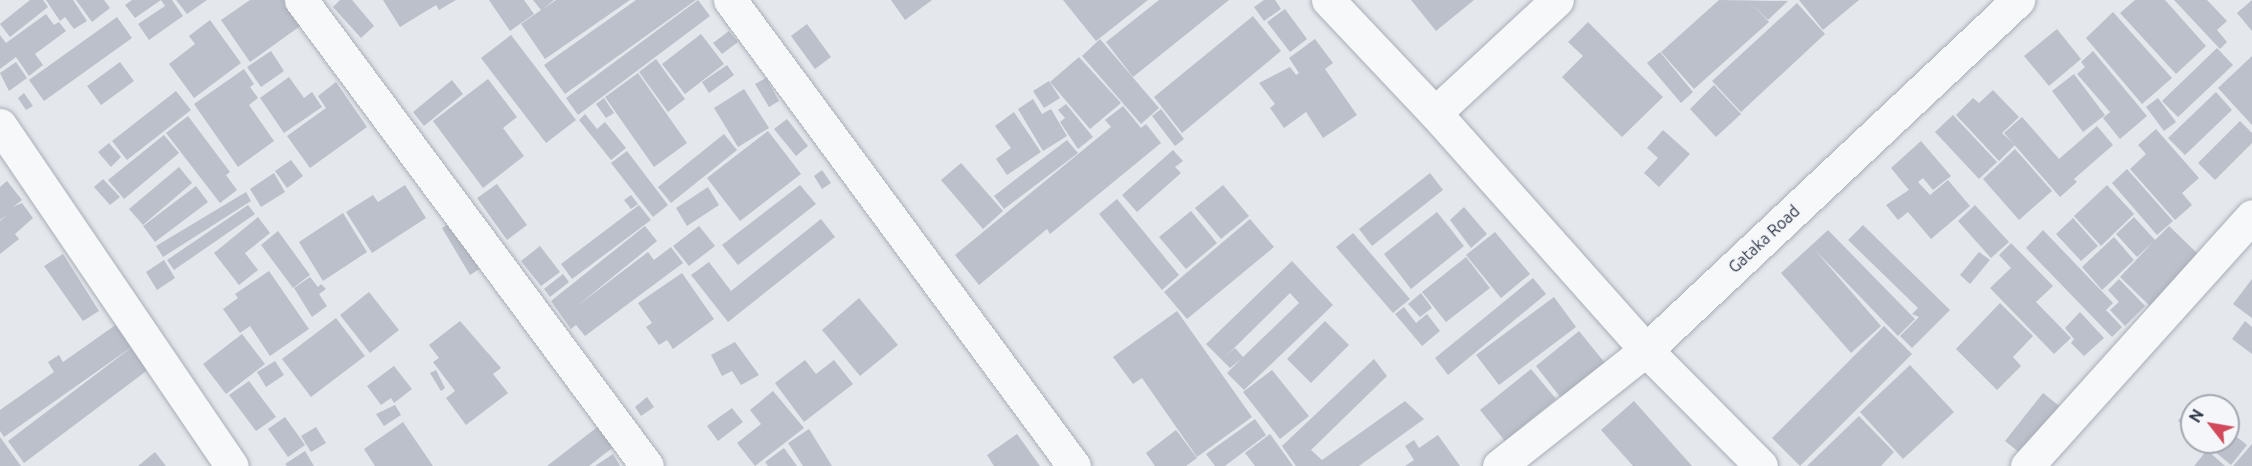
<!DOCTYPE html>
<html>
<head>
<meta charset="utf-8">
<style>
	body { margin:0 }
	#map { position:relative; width:2252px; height:466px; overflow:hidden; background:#e4e7ec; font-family:Ubuntu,sans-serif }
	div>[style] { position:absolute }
	.building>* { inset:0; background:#bbc0ca }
	.roads { filter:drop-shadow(0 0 2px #a9aeb7) drop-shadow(0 0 2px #a9aeb7) }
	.street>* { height:33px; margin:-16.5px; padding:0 16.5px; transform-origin:16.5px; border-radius:16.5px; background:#f7f8fa }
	span { translate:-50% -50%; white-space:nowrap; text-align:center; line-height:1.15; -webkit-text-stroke:5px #f4f6f9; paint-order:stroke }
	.street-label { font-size:16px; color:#2b3445 }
	.north { position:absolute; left:2180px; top:394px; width:60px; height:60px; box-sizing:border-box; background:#f4f6f9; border:2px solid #a4a8b1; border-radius:50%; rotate:301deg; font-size:16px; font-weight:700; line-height:24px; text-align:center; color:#2b3445 }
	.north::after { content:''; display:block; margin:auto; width:21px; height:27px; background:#d1495b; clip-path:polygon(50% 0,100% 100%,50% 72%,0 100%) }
</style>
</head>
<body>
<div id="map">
	<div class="building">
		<i style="clip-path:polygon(30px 0,43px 0,48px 7px,10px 37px,0 24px)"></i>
		<i style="clip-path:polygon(46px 0,73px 0,87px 21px,74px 29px,65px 17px,60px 21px)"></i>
		<i style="clip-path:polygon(76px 0,104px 0,110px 8px,92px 22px)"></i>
		<i style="clip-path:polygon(132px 0,172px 0,183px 16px,149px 40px,138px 24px,165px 6px,161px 0,135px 18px,125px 5px)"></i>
		<i style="clip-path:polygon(176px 0,207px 0,187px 14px)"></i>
		<i style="clip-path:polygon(250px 0,286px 0,303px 24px,250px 62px,221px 20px)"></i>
		<i style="clip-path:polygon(340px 0,352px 0,374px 26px,361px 38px,333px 7px)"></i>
		<i style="clip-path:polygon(383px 0,456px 0,439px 10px,436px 5px,400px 27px)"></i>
		<i style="clip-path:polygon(489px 0,524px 0,534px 14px,510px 31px)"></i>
		<i style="clip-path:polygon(533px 0,554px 0,543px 9px,556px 0,630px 0,545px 59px,521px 24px,541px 10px)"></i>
		<i style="clip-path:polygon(636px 0,696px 0,565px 94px,544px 65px)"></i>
		<i style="clip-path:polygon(698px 0,710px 16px,578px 115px,566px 98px)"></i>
		<i style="clip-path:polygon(891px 0,932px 0,905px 20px)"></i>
		<i style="clip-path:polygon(1063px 0,1148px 0,1096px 41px)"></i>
		<i style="clip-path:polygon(1159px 0,1229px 0,1133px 77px,1106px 42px)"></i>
		<i style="clip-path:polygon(1264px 0,1275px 0,1281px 9px,1264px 21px,1254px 7px)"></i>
		<i style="clip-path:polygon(1411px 0,1474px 0,1436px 31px)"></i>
		<i style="clip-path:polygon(1719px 0,1788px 1px,1768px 20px,1750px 2px,1769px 22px,1694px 89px,1661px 52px)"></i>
		<i style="clip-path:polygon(1799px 0,1859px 0,1823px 30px)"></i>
		<i style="clip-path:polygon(2135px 0,2165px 0,2206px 46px,2176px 74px,2120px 13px)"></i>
		<i style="clip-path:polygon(2174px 0,2207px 0,2227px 21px,2217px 30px,2227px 42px,2220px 49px)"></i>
		<i style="clip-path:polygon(2252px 0,2252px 31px,2237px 13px)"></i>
		<i style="clip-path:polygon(1797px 3px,1825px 34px,1741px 112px,1712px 81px)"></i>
		<i style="clip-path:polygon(1285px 9px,1307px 39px,1290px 52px,1267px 22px)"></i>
		<i style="clip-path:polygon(2113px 12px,2172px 78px,2142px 104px,2086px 38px)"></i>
		<i style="clip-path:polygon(46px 14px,54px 25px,59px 22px,66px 31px,35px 54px,43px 65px,29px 76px,16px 57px,0 69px,0 35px,6px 43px)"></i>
		<i style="clip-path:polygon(1253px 16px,1281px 51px,1182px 133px,1154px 97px)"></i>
		<i style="clip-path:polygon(117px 17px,132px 38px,44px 101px,29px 80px)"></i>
		<i style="clip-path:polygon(210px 20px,241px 63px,194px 98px,169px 64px,195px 44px,189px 36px)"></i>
		<i style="clip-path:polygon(1588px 22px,1663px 97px,1622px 137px,1562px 77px,1583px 56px,1568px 42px)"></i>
		<i style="clip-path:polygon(807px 24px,831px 57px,815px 69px,791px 36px)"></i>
		<i style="clip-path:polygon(2057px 29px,2081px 59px,2049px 86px,2024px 56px)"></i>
		<i style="clip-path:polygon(729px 31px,738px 42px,722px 54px,713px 43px)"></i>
		<i style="clip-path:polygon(701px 34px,724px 64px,685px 94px,662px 64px)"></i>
		<i style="clip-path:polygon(511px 35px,576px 120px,546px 143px,481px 58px)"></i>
		<i style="clip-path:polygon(1100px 39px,1159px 108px,1141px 124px,1082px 56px)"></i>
		<i style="clip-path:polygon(1315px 39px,1333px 63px,1325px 69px,1357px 115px,1323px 138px,1306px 112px,1284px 128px,1270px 108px,1275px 104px,1259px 83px,1290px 67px,1296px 75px,1299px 73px,1289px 58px)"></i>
		<i style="clip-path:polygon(2217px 48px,2233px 65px,2178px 117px,2162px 101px)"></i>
		<i style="clip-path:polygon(271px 51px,284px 71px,261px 87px,247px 67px)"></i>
		<i style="clip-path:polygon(2093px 51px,2147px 116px,2120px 139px,2103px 118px,2110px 112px,2077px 74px,2085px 67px,2081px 62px)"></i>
		<i style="clip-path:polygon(1660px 52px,1693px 92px,1681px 103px,1647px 63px)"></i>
		<i style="clip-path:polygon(2252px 56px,2252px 125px,2218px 88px)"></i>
		<i style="clip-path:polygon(1079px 57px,1121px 103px,1090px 129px,1050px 82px)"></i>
		<i style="clip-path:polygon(656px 59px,685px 99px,668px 112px,639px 72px)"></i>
		<i style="clip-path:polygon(16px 62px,27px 78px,9px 91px,0 73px)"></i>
		<i style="clip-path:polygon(120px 62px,134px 81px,101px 105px,87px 86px)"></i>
		<i style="clip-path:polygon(727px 65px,734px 75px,709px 93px,702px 82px)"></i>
		<i style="clip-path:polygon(244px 69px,254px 84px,250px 87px,258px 98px,249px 105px,274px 141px,238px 167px,194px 104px)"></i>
		<i style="clip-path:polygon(638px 73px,687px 143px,654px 167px,605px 97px)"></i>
		<i style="clip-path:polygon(2074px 74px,2105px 115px,2083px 132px,2052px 91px)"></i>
		<i style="clip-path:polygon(289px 77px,304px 98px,312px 92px,322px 107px,284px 133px,260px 98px)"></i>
		<i style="clip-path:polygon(766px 78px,779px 101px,769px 107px,755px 84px)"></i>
		<i style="clip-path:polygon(488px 79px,517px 117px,503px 128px,524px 156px,483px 188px,433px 121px)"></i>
		<i style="clip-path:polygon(452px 80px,463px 94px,424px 126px,413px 112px)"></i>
		<i style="clip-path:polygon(1049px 81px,1060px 98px,1044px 108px,1033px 91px)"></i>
		<i style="clip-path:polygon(336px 82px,367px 127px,310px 168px,287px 136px,326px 108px,318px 96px)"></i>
		<i style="clip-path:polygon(1714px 85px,1741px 114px,1716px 137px,1690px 109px)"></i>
		<i style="clip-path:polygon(744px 89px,769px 128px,738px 147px,714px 108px)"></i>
		<i style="clip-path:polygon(1993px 90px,2019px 117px,2002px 133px,2015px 145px,1999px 161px,1956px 115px,1973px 98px,1979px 103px)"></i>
		<i style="clip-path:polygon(176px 91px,191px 110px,127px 160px,112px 141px)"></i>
		<i style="clip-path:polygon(2216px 92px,2232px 110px,2185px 155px,2168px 138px)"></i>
		<i style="clip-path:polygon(24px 93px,33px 106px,26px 110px,18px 98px)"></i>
		<i style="clip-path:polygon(604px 98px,614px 113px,606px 118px,596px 104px)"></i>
		<i style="clip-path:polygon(2158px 98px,2176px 122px,2164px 131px,2146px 107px)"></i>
		<i style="clip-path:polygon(1033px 99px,1042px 114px,1051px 109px,1067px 136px,1043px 151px,1018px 109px)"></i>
		<i style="clip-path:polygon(1066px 104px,1093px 137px,1078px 149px,1060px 122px,1065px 118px,1058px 110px)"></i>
		<i style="clip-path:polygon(1123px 106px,1141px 128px,1146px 124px,1161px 143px,1050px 234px,1047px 229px,979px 285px,955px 255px,1111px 127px,1105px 120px)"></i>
		<i style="clip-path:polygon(1161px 109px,1184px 139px,1175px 146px,1152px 116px)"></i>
		<i style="clip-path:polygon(1014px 112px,1041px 152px,1007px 175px,996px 159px,1011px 148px,995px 126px)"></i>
		<i style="clip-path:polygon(585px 114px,597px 129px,605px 122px,626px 148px,611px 160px,579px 120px)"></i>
		<i style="clip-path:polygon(1953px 115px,1997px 162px,1979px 179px,1935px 132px)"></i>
		<i style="clip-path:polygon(188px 116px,230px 172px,226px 175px,237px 190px,220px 203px,166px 133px)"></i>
		<i style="clip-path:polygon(2022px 117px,2059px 159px,2097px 126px,2113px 145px,2074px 179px,2077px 182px,2060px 197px,2004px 133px)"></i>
		<i style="clip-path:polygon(787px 119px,808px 146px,796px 156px,774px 129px)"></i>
		<i style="clip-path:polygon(2240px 121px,2252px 133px,2252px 143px,2215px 180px,2198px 163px)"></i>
		<i style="clip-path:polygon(2156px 129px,2199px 178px,2182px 193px,2192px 205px,2175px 220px,2130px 169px,2146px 154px,2138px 145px)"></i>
		<i style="clip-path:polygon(1663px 130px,1690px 154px,1659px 187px,1644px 173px,1658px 158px,1647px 148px)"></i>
		<i style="clip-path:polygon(768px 131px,801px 174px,740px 221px,707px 178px)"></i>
		<i style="clip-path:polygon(724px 134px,737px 150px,671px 203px,658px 187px)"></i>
		<i style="clip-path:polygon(164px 135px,179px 153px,124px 199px,108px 180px)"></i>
		<i style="clip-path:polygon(1067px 140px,1078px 153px,1004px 209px,994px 196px)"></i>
		<i style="clip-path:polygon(1921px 141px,1951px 176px,1933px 190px,1923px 178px,1918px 182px,1930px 195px,1948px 180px,1970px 206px,1931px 239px,1908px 212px,1898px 220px,1886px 205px,1909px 190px,1891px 168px)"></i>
		<i style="clip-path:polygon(109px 143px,121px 157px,111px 167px,98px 152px)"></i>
		<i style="clip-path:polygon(2015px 149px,2052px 191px,2019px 220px,1983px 179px)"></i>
		<i style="clip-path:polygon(1173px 150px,1183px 161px,1175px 167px,1181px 173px,1137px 212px,1122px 195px)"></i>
		<i style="clip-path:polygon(627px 151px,668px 205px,653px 217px,611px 163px)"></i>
		<i style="clip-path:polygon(291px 160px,303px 176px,287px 188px,275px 171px)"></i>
		<i style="clip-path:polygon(961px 163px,1003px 211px,983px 229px,941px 180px)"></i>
		<i style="clip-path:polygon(179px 167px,192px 183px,143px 225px,129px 209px)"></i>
		<i style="clip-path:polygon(2127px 169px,2173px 221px,2157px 235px,2112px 183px)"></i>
		<i style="clip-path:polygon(822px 170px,831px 183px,822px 189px,814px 176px)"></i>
		<i style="clip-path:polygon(274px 173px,285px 192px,261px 207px,250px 189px)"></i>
		<i style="clip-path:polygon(1430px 173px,1443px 190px,1372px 246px,1359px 229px)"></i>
		<i style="clip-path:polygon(103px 179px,120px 197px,110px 205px,94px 187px)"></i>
		<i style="clip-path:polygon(7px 181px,22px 200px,13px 207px,22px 203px,33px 218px,15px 234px,19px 239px,0 254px,0 221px,8px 214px,0 220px,0 187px)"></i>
		<i style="clip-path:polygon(497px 184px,527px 225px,507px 240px,477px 198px)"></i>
		<i style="clip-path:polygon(405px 185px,426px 218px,372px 253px,346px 212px,373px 195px,378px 202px)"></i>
		<i style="clip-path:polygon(800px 185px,816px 204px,738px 265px,722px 245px)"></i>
		<i style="clip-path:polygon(1223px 185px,1249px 216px,1221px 239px,1195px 208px)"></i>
		<i style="clip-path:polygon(2107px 185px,2134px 214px,2101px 246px,2074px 216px)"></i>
		<i style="clip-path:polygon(196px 186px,208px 202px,155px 242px,143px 226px)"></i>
		<i style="clip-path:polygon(708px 187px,719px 205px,687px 226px,676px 208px)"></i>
		<i style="clip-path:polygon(246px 192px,251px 201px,163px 257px,156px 246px)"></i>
		<i style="clip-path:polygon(631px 195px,638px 204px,631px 209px,624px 200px)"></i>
		<i style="clip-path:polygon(1117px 199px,1179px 275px,1162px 290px,1099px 214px)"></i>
		<i style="clip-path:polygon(248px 205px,255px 214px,174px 270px,167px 260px)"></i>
		<i style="clip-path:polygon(639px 205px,651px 220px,572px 279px,561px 264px)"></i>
		<i style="clip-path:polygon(1975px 205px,2009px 242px,1991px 258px,1958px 221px)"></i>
		<i style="clip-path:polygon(1464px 207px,1487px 234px,1471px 248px,1450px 220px)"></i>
		<i style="clip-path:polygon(1191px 211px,1217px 243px,1186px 269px,1159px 237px)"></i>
		<i style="clip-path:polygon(1437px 212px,1464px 246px,1411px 289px,1384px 254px)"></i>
		<i style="clip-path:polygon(343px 213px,367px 252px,323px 281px,299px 242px)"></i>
		<i style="clip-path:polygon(461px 216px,489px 263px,470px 275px,442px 228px)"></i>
		<i style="clip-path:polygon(258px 217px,270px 233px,245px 253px,258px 270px,239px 285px,214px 253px)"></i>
		<i style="clip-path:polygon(2134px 217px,2155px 240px,2169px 226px,2198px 254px,2150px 306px,2120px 277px,2153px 242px,2137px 257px,2116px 234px)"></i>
		<i style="clip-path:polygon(2073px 218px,2098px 246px,2081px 261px,2056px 234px)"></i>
		<i style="clip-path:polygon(821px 219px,835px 237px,728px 322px,691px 275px,709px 262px,731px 291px)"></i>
		<i style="clip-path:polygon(1250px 219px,1274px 247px,1187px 319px,1164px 292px)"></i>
		<i style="clip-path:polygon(1863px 225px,1950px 310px,1912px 348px,1900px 336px,1919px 317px,1912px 314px,1918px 308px,1848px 240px)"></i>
		<i style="clip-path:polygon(645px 226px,657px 241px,577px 306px,648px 252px,654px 260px,671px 247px,683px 263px,585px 336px,576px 325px,571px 329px,551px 301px)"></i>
		<i style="clip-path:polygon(699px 226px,715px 246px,689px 266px,673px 246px)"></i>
		<i style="clip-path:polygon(1828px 230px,1915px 319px,1898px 336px,1814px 249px,1881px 326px,1851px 353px,1781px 273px)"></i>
		<i style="clip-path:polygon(2043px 230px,2113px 303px,2106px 310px,2122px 327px,2112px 337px,2026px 248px)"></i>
		<i style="clip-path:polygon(278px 231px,310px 275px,293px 288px,261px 245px)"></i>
		<i style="clip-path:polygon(1495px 232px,1530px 274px,1501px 298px,1466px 255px)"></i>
		<i style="clip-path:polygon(1353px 233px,1410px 299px,1393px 313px,1336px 247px)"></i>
		<i style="clip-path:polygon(2114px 237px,2134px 260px,2102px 290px,2082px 267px)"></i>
		<i style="clip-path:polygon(2011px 243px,2053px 286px,2036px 302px,2071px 338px,2054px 354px,1990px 288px,2011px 268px,1999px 255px)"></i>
		<i style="clip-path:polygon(540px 246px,560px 272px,541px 286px,521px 261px)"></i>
		<i style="clip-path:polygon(1979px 252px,1990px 260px,1970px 284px,1960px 275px)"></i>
		<i style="clip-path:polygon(63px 254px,99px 311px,83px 321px,44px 266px)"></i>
		<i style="clip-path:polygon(1466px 257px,1490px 288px,1446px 322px,1422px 292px)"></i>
		<i style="clip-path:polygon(164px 260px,175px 278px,157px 290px,146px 272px)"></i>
		<i style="clip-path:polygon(evenodd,1292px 261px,1333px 305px,1244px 390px,1227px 373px,1241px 359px,1230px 368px,1206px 344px,1292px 261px,1290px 293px,1299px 303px,1243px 357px,1235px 348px,1225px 357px,1290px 293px)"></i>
		<i style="clip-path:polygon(269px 271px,309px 329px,270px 356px,250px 326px,240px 333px,223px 309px,238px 298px,235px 294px)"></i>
		<i style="clip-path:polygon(682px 273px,714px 319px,673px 349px,667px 340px,659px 345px,646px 327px,652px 323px,638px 303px)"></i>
		<i style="clip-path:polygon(563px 274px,569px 282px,550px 297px,544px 289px)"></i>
		<i style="clip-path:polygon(310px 277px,318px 287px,321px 284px,326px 289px,319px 294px,327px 306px,312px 317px,294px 288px)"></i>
		<i style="clip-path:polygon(1533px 278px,1546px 294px,1448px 375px,1435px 358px)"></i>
		<i style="clip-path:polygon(2119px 279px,2145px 306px,2125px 326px,2110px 310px,2119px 302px,2108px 290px)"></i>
		<i style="clip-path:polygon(2252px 279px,2252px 318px,2233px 304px)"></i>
		<i style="clip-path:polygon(369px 292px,399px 330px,370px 353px,340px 315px)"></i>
		<i style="clip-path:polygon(1421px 293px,1432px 308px,1420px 317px,1408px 304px)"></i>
		<i style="clip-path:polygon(1554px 297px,1576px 327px,1499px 385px,1476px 355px)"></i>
		<i style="clip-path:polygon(859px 298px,898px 345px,860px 376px,822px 330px)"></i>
		<i style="clip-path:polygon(2000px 303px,2033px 336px,2013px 357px,2021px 366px,1997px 390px,1956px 349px)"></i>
		<i style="clip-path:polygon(1404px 307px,1416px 323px,1427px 314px,1440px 331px,1422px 346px,1395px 314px)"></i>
		<i style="clip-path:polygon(1177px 311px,1252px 417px,1197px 457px,1142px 378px,1133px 384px,1113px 357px)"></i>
		<i style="clip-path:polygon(2080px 312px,2104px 338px,2084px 356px,2071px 343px,2074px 339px,2065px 328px)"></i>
		<i style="clip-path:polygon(336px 318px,365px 356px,311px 397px,282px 359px)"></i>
		<i style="clip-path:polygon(460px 321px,501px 368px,493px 374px,508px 393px,466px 425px,446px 398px,455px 391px,433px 362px,439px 358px,429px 345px)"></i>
		<i style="clip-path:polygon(1325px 321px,1349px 345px,1311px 383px,1287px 359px)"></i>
		<i style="clip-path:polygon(2245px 321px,2252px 327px,2252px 354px,2232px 339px)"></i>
		<i style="clip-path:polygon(117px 324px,133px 346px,4px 437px,0 431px,0 410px,54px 372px,48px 362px,59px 355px,63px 362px)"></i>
		<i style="clip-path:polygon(1884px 326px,1912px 354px,1800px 466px,1772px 438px)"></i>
		<i style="clip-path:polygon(1579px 331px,1605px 363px,1561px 398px,1536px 366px)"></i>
		<i style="clip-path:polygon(242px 334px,265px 364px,226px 394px,203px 364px)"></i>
		<i style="clip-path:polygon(735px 342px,759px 375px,741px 385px,732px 371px,722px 376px,711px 355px)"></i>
		<i style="clip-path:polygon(132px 347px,149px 369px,24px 463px,8px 441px)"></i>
		<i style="clip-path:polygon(1374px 359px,1387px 376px,1311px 450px,1322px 460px,1405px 401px,1424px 419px,1359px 466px,1296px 466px,1282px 446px)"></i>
		<i style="clip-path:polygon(805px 360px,816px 374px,834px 360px,853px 384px,804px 422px,775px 383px)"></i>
		<i style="clip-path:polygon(275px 361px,284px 375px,266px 387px,257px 372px)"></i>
		<i style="clip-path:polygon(1910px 365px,1954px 412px,1903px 459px,1860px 412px)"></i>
		<i style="clip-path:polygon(394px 366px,412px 389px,394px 403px,391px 398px,381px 405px,367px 386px)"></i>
		<i style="clip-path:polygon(1531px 369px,1556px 399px,1505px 441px,1480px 410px)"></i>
		<i style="clip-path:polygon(436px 370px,445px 388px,441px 391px,430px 373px)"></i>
		<i style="clip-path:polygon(1272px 370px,1309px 416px,1280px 439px,1243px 392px)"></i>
		<i style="clip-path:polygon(249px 381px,276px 417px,256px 431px,229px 395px)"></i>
		<i style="clip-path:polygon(773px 391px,804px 428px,755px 466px,737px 443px,761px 424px,750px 410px)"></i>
		<i style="clip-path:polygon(2043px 393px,2063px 409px,2025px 457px,2005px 441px)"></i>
		<i style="clip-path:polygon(647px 397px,654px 407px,641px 416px,635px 407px)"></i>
		<i style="clip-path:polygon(1634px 401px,1692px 466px,1633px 466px,1601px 430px)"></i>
		<i style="clip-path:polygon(2193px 402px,2198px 406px,2192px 406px,2192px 433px,2178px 421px)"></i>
		<i style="clip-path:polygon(395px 405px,401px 415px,384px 426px,376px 414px)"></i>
		<i style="clip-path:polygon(732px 408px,743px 422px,718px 441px,707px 426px)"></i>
		<i style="clip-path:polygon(1859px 416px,1894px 452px,1881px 466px,1807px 466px)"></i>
		<i style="clip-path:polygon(285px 417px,305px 445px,288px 457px,268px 429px)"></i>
		<i style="clip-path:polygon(1255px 419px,1266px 435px,1225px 466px,1215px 466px,1206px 454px)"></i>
		<i style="clip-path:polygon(403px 422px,433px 466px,375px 466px,364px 449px)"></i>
		<i style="clip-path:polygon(600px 425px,616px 445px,589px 466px,547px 466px)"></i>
		<i style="clip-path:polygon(316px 427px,326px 443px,311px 452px,301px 436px)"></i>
		<i style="clip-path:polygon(809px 429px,832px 466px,803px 466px,788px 443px)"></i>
		<i style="clip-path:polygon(1176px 430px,1197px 458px,1186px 466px,1155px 466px,1146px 453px)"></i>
		<i style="clip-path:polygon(2228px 430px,2247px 445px,2231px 465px,2203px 442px,2228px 442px)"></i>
		<i style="clip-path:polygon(1017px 434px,1040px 466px,994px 466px,987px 455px)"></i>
		<i style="clip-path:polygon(1270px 434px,1293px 466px,1255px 466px,1245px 453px)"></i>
		<i style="clip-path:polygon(1438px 435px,1460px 466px,1405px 466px,1414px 460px,1405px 446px,1414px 440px,1419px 448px)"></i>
		<i style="clip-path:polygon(0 437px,21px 466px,0 466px)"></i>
		<i style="clip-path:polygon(2252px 444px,2252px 466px,2233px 466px)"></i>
		<i style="clip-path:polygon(784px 448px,797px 466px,768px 466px,765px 462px)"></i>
		<i style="clip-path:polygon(2207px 450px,2225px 466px,2194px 466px)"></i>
		<i style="clip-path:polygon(305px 451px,314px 466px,287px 466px,285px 464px)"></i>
		<i style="clip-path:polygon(155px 452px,166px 466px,138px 466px)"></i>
		<i style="clip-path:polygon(613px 454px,620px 466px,595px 466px)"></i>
	</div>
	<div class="roads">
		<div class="street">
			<i style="left:301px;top:0;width:580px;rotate:53.41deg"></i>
			<i style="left:730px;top:0;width:579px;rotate:53.57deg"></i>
			<i style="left:1328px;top:0;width:156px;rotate:46.6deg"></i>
			<i style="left:1435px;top:113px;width:317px;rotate:48.3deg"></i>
			<i style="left:1646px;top:350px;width:163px;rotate:45.2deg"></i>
			<i style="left:1435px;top:113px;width:166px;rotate:-42.8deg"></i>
			<i style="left:0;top:125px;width:412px;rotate:55.8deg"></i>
			<i style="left:1499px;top:466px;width:187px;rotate:-38.3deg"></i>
			<i style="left:1646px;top:350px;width:511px;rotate:-43.25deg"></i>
			<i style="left:2027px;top:466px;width:336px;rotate:-48deg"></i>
		</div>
	</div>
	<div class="street-label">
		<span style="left:1764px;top:239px;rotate:-43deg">Gataka Road</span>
	</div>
	<div class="north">N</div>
</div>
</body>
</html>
